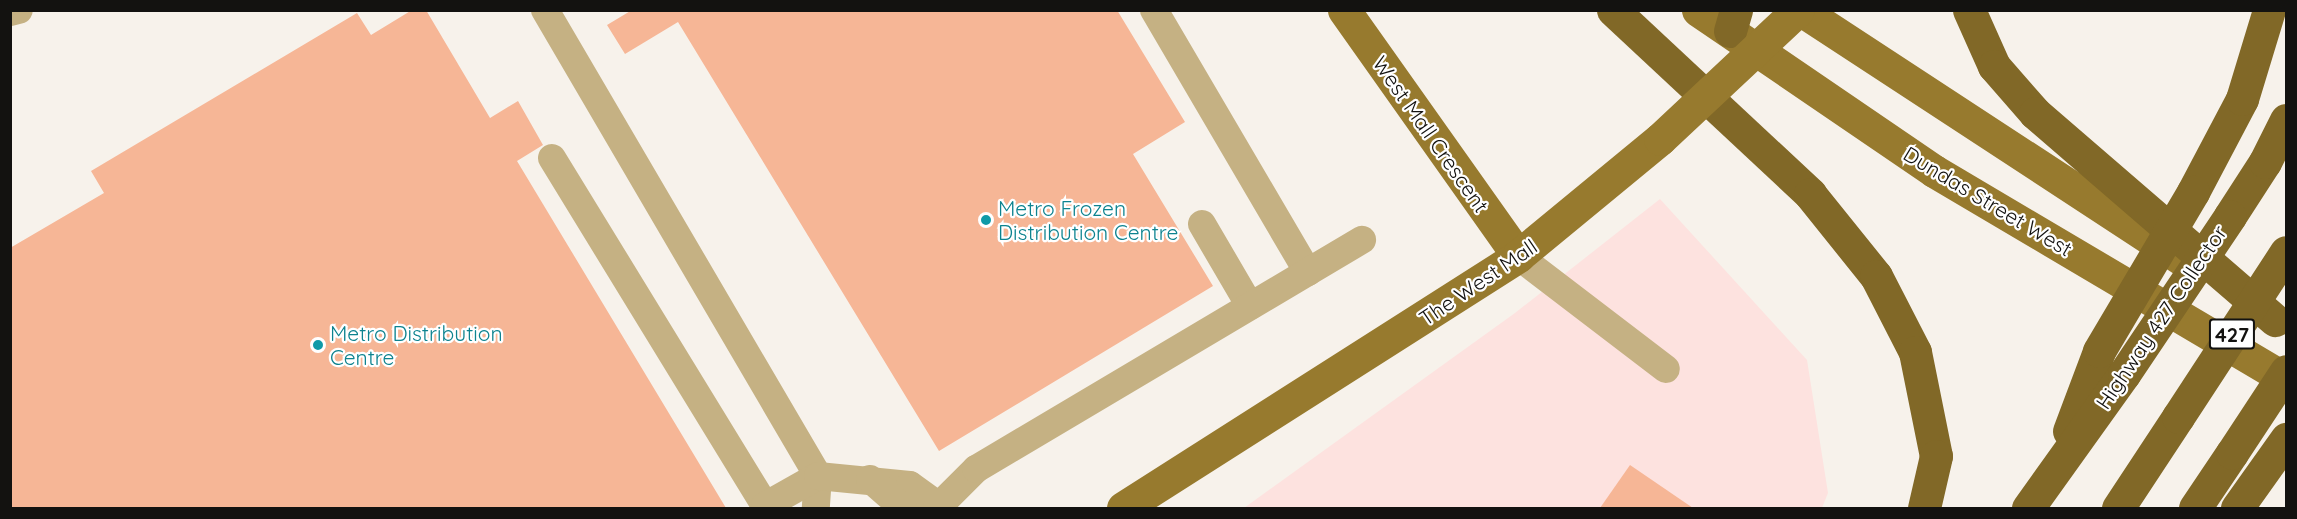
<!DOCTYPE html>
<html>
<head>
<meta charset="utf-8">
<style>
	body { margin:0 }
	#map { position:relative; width:2297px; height:519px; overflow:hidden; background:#f7f2eb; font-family:Quicksand,sans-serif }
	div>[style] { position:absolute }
	.commercial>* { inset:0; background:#fde2df }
	.building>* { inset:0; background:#f6b696 }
	.minor>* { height:28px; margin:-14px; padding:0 14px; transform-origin:14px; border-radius:14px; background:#c5b183 }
	.major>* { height:33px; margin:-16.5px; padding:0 16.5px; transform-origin:16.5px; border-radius:16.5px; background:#977a2e }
	.highway>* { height:33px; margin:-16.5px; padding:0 16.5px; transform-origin:16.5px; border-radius:16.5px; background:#816827 }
	.major-bridge>* { height:33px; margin:-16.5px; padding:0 16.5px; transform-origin:16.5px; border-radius:16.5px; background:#977a2e }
	.highway-bridge>* { height:33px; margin:-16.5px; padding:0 16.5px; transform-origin:16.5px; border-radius:16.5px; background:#816827 }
	.dots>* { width:16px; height:16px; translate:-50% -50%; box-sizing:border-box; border:3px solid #fff; border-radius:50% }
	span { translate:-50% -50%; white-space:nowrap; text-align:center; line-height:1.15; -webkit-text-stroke:4.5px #fff; paint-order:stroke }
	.shield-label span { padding:2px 4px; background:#fff; border:2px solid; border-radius:4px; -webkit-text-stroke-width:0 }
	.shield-label { font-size:20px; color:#131210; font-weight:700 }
	.street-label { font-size:21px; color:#131210 }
	.culture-label { font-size:21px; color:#0d838f }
	.left { translate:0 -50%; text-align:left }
	.frame { position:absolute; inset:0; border:12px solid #131210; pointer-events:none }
</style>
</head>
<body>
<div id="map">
	<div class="commercial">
		<i style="clip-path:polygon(1660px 199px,1807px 360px,1828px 493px,1822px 508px,1244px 508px,1515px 313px)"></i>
	</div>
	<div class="building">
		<i style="clip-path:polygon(412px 10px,426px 10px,490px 118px,518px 101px,543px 145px,517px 161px,726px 508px,10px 508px,10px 248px,104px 193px,91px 171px,357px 13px,371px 35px)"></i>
		<i style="clip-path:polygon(632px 10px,1117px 10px,1185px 122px,1133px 154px,1213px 286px,939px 451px,678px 22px,625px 54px,607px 25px)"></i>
		<i style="clip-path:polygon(1630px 465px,1693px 508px,1600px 508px)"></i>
	</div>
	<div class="minor">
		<i style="left:545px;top:10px;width:540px;rotate:59.64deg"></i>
		<i style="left:818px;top:476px;width:32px;rotate:94deg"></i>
		<i style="left:1154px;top:10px;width:304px;rotate:59.6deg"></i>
		<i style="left:10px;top:12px;width:9px;rotate:-13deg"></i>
		<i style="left:552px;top:158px;width:408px;rotate:58.5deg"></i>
		<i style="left:765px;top:506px;width:61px;rotate:-29.5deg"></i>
		<i style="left:818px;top:476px;width:92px;rotate:5.6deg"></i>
		<i style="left:910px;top:485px;width:39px;rotate:36deg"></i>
		<i style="left:1202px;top:224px;width:95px;rotate:59.7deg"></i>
		<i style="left:1518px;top:256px;width:186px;rotate:37.4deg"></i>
		<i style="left:870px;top:479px;width:44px;rotate:41.3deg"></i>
		<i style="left:937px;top:508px;width:55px;rotate:-45deg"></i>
		<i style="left:976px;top:469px;width:449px;rotate:-30.7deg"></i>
	</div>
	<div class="major">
		<i style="left:1344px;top:10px;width:301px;rotate:54.7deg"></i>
		<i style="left:1698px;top:10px;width:286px;rotate:34.3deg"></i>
		<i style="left:1934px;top:171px;width:409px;rotate:30.6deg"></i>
		<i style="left:1801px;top:10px;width:458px;rotate:33.2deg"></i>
		<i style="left:1123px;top:508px;width:469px;rotate:-32.5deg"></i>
		<i style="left:1518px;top:256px;width:184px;rotate:-39.5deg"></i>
	</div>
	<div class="highway">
		<i style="left:1613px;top:10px;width:270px;rotate:43deg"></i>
		<i style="left:1810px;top:194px;width:105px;rotate:51.2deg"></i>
		<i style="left:1876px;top:276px;width:85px;rotate:62.8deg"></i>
		<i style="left:1915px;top:352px;width:106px;rotate:78.6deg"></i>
		<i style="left:1936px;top:456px;width:53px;rotate:103deg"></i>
		<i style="left:1969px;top:10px;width:61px;rotate:65.9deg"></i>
		<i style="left:1994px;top:66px;width:62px;rotate:48.9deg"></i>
		<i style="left:2035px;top:113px;width:317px;rotate:40.8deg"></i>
		<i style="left:1730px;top:31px;width:22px;rotate:-74deg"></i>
		<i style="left:2193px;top:192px;width:105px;rotate:-62.2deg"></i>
		<i style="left:2242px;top:99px;width:93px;rotate:-73.1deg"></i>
		<i style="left:2230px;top:216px;width:64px;rotate:-57.1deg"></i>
		<i style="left:2265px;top:162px;width:47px;rotate:-63.4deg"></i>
		<i style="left:2069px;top:431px;width:85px;rotate:-69.4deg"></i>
		<i style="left:2028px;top:508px;width:165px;rotate:-54.4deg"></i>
		<i style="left:2118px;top:508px;width:109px;rotate:-56.6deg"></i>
		<i style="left:2195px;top:508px;width:66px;rotate:-56.1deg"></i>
		<i style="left:2237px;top:508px;width:85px;rotate:-54.6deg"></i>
	</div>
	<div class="major-bridge">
		<i style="left:1660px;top:139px;width:189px;rotate:-43.1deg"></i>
	</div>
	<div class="highway-bridge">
		<i style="left:2099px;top:351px;width:185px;rotate:-59.4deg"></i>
		<i style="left:2124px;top:374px;width:190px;rotate:-56.1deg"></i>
		<i style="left:2178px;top:417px;width:197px;rotate:-56.8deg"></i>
		<i style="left:2232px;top:453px;width:98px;rotate:-56.6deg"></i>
	</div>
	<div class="dots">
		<i style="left:986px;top:220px;background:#0f9aa8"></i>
		<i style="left:318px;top:345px;background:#0f9aa8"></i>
	</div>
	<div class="shield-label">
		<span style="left:2232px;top:334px">427</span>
	</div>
	<div class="street-label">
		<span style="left:1431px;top:134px;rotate:55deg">West Mall Crescent</span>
		<span style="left:1988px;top:201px;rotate:31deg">Dundas Street West</span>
		<span style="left:1478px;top:282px;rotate:-34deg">The West Mall</span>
		<span style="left:2161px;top:317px;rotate:-56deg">Highway 427 Collector</span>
	</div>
	<div class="culture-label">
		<span class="left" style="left:998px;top:220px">Metro Frozen<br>Distribution Centre</span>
		<span class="left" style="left:330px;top:345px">Metro Distribution<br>Centre</span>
	</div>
	<div class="frame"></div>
</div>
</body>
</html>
